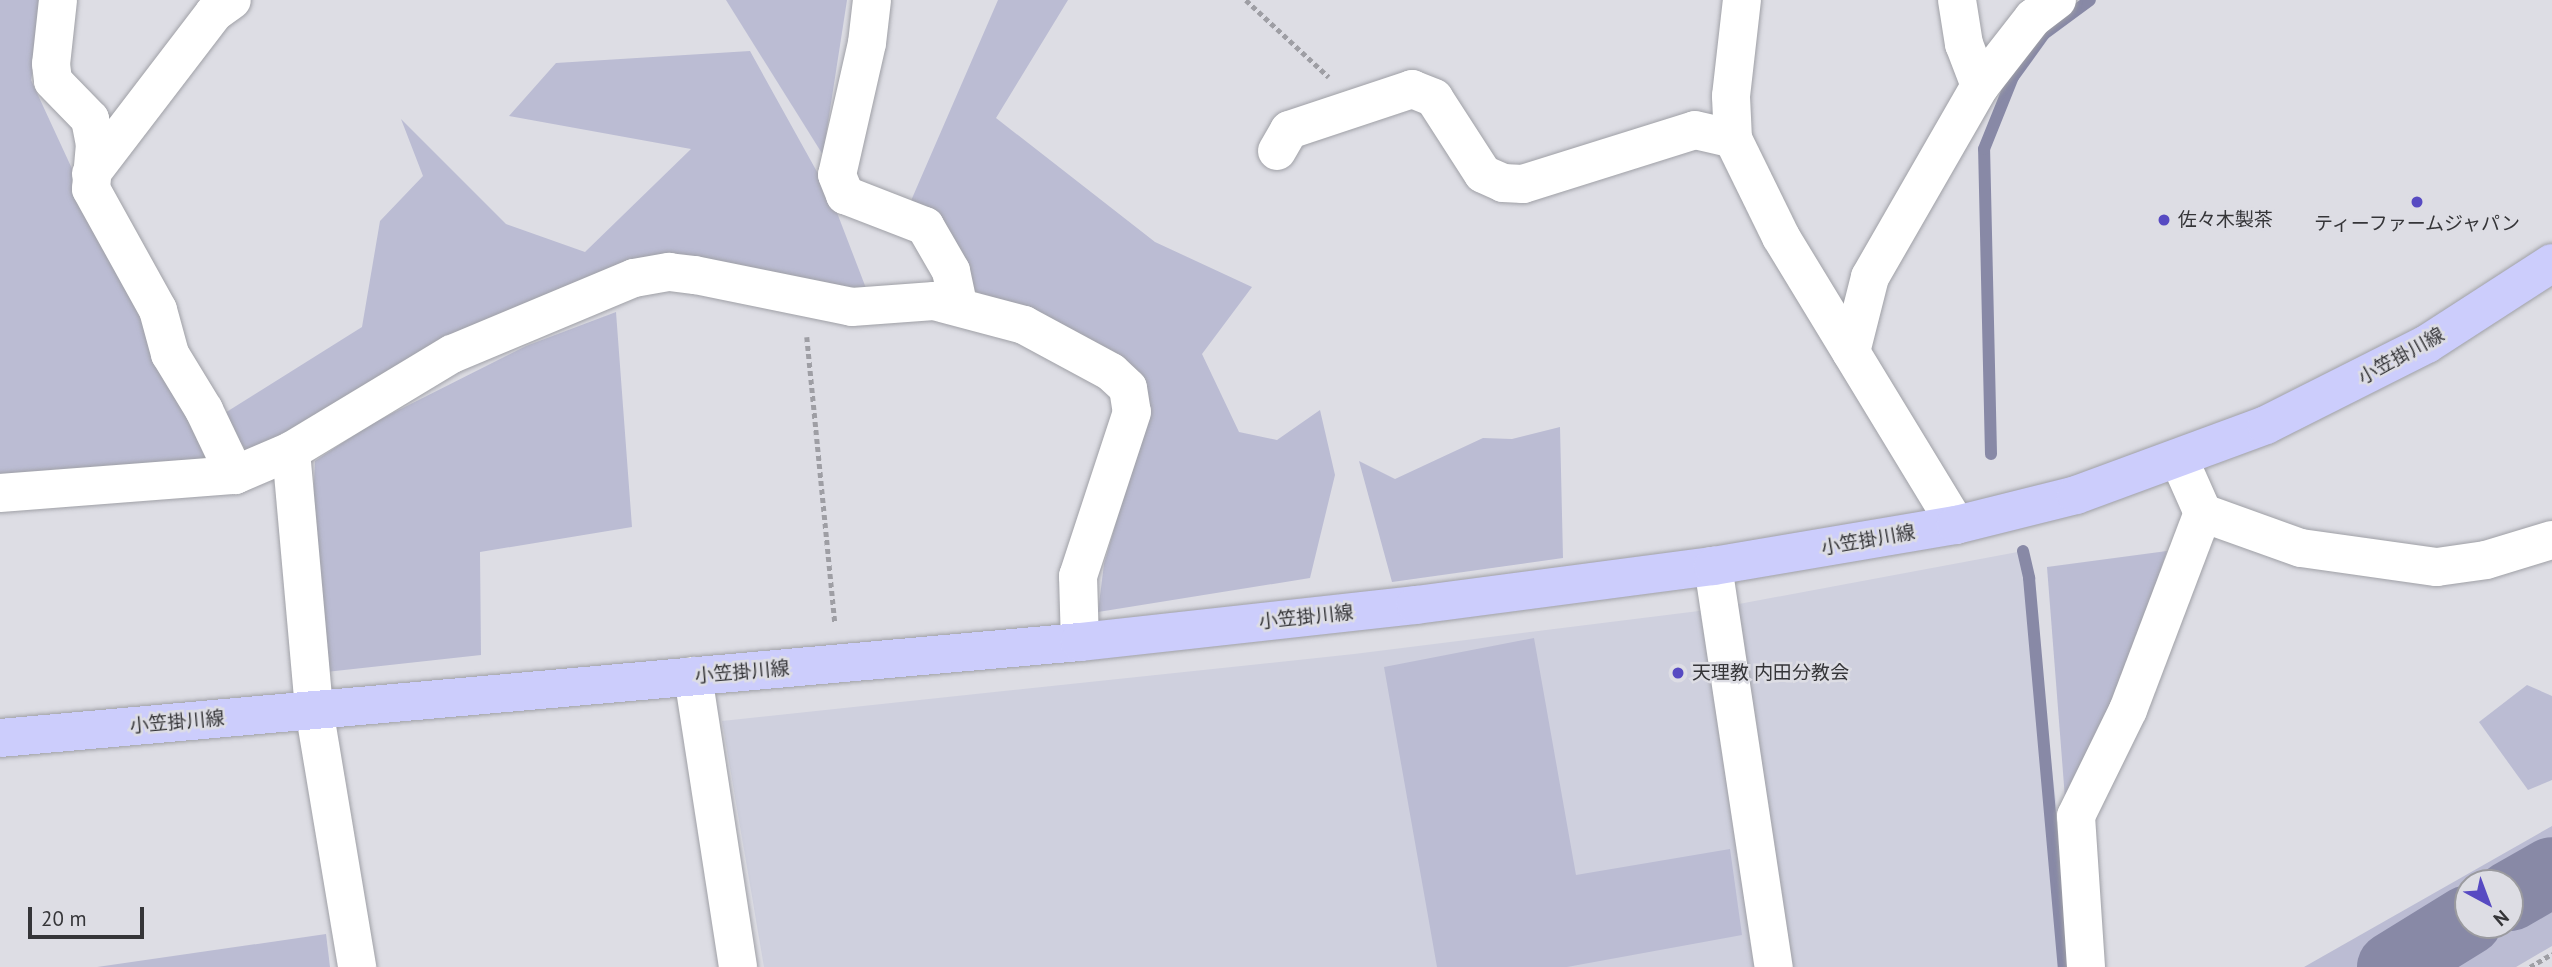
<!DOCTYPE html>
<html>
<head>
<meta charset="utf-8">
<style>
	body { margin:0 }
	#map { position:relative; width:2552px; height:967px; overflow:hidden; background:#dddde4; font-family:"PT Sans","Noto Sans JP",sans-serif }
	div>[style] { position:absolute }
	.built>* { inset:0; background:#cfd0de }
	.green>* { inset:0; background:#bbbcd3 }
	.stream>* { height:12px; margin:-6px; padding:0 6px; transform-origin:6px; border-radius:6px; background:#8889a6 }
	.river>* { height:70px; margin:-35px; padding:0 35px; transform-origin:35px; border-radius:35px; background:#8889a6 }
	.path>* { height:4.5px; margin-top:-2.25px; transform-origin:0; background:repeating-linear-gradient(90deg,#9e9ea4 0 5px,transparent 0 8.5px) }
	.roads { filter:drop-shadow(0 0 2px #9fa0a6) drop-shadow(0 0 2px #9fa0a6) }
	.minor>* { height:38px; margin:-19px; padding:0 19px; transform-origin:19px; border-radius:19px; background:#fff }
	.major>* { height:38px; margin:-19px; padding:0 19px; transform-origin:19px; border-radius:19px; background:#cccdfc }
	.dots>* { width:19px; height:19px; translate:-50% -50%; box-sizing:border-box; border:4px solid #dddde4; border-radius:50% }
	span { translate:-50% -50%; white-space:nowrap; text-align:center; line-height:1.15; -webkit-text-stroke:5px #dddde4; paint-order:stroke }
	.poi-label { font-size:19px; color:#353538 }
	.left { translate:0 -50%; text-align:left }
	.street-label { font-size:19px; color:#353538 }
	.north { position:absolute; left:2454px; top:869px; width:70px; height:70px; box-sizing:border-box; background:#dddde4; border:2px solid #9a9a9f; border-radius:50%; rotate:139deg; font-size:19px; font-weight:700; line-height:28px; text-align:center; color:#353538 }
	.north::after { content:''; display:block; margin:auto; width:24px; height:32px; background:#574ac2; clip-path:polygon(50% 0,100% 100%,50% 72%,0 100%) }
	.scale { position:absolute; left:28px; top:907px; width:116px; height:32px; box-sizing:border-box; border:4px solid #353538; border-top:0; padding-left:9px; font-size:21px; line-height:24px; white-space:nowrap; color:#353538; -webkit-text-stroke:5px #dddde4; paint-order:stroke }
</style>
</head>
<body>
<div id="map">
	<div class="built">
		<i style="clip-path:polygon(2023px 551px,2078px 967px,764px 967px,722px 721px,1354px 654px,1707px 610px)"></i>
	</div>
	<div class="green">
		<i style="clip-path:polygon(0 0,47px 0,31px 80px,209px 465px,0 481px)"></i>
		<i style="clip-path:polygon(726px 0,847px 0,823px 155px)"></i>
		<i style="clip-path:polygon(998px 0,1068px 0,996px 118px,1155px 242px,1252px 287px,1202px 354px,1239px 432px,1277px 440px,1320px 410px,1335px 475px,1310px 578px,1098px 612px,1104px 564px,1148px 412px,1132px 368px,969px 288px,910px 203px)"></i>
		<i style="clip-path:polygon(750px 51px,831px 197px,869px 296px,654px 260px,250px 455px,220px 416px,362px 327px,380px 221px,423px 176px,401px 119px,506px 224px,585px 252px,691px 149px,509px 116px,556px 63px)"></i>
		<i style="clip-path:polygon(616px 312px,632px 527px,480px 552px,481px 655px,326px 672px,312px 524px,315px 461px,371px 424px,526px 346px)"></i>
		<i style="clip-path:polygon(1560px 427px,1563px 558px,1392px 582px,1359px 461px,1395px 479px,1483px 438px,1512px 439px)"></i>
		<i style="clip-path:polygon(2167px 551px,2119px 693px,2065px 798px,2047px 567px)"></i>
		<i style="clip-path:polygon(1534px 638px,1576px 875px,1730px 849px,1742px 935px,1567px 967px,1437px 967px,1384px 667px)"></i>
		<i style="clip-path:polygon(2527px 685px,2552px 696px,2552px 780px,2528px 790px,2479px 722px)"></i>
		<i style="clip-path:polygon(evenodd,2552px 826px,2552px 946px,2516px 967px,2304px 967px,2552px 826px,2468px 883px,2510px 883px,2510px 925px,2468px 925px,2468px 883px)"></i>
		<i style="clip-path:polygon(326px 934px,330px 967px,97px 967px)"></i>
	</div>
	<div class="stream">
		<i style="left:1991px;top:454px;width:305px;rotate:-91.3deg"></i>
		<i style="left:1984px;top:149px;width:78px;rotate:-68.1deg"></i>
		<i style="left:2013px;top:77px;width:53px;rotate:-54.2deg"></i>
		<i style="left:2044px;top:34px;width:57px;rotate:-36.5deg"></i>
		<i style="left:2023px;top:551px;width:28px;rotate:77deg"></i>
		<i style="left:2029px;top:578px;width:391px;rotate:84.9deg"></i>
	</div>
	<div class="river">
		<i style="left:2510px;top:896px;width:48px;rotate:-29.7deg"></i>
		<i style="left:2392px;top:967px;width:89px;rotate:-31.7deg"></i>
	</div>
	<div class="path">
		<i style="left:1246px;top:0;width:113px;rotate:42.9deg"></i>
		<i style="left:807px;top:337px;width:288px;rotate:84.4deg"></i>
		<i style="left:2530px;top:967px;width:26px;rotate:-31deg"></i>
	</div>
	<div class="roads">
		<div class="minor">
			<i style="left:58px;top:0;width:64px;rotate:96.2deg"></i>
			<i style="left:51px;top:64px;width:17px;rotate:83deg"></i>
			<i style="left:53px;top:81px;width:53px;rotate:45.8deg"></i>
			<i style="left:90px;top:119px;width:25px;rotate:79deg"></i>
			<i style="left:95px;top:144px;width:45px;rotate:95.1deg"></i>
			<i style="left:91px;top:189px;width:138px;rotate:61deg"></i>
			<i style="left:158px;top:310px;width:46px;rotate:74.7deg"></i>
			<i style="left:170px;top:354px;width:66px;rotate:58.7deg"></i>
			<i style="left:204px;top:410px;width:72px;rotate:64.5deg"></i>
			<i style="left:872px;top:0;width:43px;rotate:96.6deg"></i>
			<i style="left:867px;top:43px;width:135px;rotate:102.8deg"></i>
			<i style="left:837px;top:175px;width:22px;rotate:68deg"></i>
			<i style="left:845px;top:195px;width:86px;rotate:21.2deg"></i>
			<i style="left:925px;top:226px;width:52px;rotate:60deg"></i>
			<i style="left:951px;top:271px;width:35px;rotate:78deg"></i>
			<i style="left:1957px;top:0;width:45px;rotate:81deg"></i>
			<i style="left:1964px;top:44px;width:45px;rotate:69.1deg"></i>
			<i style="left:1733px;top:139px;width:43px;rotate:-92.7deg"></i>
			<i style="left:1731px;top:96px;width:97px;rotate:-83.5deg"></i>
			<i style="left:1277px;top:151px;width:24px;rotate:-60deg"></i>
			<i style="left:1289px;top:130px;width:130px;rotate:-18.4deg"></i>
			<i style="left:1412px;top:89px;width:24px;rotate:22deg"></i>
			<i style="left:1434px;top:98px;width:90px;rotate:57.2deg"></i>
			<i style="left:1483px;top:174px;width:22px;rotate:24deg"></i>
			<i style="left:1503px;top:183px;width:20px;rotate:3deg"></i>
			<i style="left:1523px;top:184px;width:180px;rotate:-17.4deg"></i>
			<i style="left:1695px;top:130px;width:39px;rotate:13deg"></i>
			<i style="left:1733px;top:139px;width:109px;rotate:63.9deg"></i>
			<i style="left:1781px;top:237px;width:337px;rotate:58.7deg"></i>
			<i style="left:91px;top:174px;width:203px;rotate:-52.6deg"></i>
			<i style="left:214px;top:13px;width:22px;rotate:-36deg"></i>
			<i style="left:1851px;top:352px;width:77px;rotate:-75.8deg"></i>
			<i style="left:1870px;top:277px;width:220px;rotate:-60.1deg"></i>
			<i style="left:1980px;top:86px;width:86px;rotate:-52.1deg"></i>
			<i style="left:2033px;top:18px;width:30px;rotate:-37deg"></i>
			<i style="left:291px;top:451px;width:259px;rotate:84.9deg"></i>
			<i style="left:314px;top:709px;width:262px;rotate:80.5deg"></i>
			<i style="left:2179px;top:459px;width:59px;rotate:66deg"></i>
			<i style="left:2203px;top:513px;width:104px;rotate:19.7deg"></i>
			<i style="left:2301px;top:548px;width:137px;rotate:8deg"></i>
			<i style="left:2437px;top:567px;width:49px;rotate:-8.1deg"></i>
			<i style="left:2486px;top:560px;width:69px;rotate:-16.9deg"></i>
			<i style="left:0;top:493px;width:236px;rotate:-4.4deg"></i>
			<i style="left:235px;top:475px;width:61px;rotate:-23.2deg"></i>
			<i style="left:291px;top:451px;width:188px;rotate:-31.1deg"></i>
			<i style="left:452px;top:354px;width:197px;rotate:-22.7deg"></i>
			<i style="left:634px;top:278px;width:36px;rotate:-10deg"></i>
			<i style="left:669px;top:272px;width:26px;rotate:7deg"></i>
			<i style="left:695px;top:275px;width:160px;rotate:11.5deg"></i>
			<i style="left:852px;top:307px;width:82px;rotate:-4.2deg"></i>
			<i style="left:934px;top:301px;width:93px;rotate:14.9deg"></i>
			<i style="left:1024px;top:325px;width:99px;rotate:28.4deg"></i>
			<i style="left:1111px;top:372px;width:23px;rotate:43deg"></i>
			<i style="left:1128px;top:388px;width:24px;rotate:81deg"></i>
			<i style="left:1132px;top:412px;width:173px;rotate:108.2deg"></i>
			<i style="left:1078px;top:576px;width:66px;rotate:88.3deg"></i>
			<i style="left:1713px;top:566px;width:406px;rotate:81.4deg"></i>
			<i style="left:693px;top:676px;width:294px;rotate:81.2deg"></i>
			<i style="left:2086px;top:967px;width:151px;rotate:-93.8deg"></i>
			<i style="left:2076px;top:816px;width:118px;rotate:-63.9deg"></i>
			<i style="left:2128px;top:710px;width:211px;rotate:-69.2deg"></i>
		</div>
		<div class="major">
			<i style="left:0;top:738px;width:1084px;rotate:-5.08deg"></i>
			<i style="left:1080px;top:642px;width:338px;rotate:-6.3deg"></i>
			<i style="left:1416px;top:605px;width:300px;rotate:-7.5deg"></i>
			<i style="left:1713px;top:566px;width:246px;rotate:-9.6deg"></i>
			<i style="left:1956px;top:525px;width:124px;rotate:-14deg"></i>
			<i style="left:2076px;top:495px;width:202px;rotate:-20.2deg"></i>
			<i style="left:2266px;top:425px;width:180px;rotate:-26.7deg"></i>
			<i style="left:2427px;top:344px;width:149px;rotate:-32.9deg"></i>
		</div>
	</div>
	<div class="dots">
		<i style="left:2417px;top:202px;background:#574ac2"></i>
		<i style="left:2164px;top:220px;background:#574ac2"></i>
		<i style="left:1678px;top:673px;background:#574ac2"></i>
	</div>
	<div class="poi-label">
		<span class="left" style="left:2178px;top:220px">佐々木製茶</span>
		<span style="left:2417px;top:224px">ティーファームジャパン</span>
		<span class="left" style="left:1692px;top:673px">天理教 内田分教会</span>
	</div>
	<div class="street-label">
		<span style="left:2401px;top:356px;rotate:-29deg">小笠掛川線</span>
		<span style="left:1868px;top:540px;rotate:-10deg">小笠掛川線</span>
		<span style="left:1306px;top:617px;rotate:-6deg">小笠掛川線</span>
		<span style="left:742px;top:672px;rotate:-5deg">小笠掛川線</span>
		<span style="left:177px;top:722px;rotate:-5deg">小笠掛川線</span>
	</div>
	<div class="north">N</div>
	<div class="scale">20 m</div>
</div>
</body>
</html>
